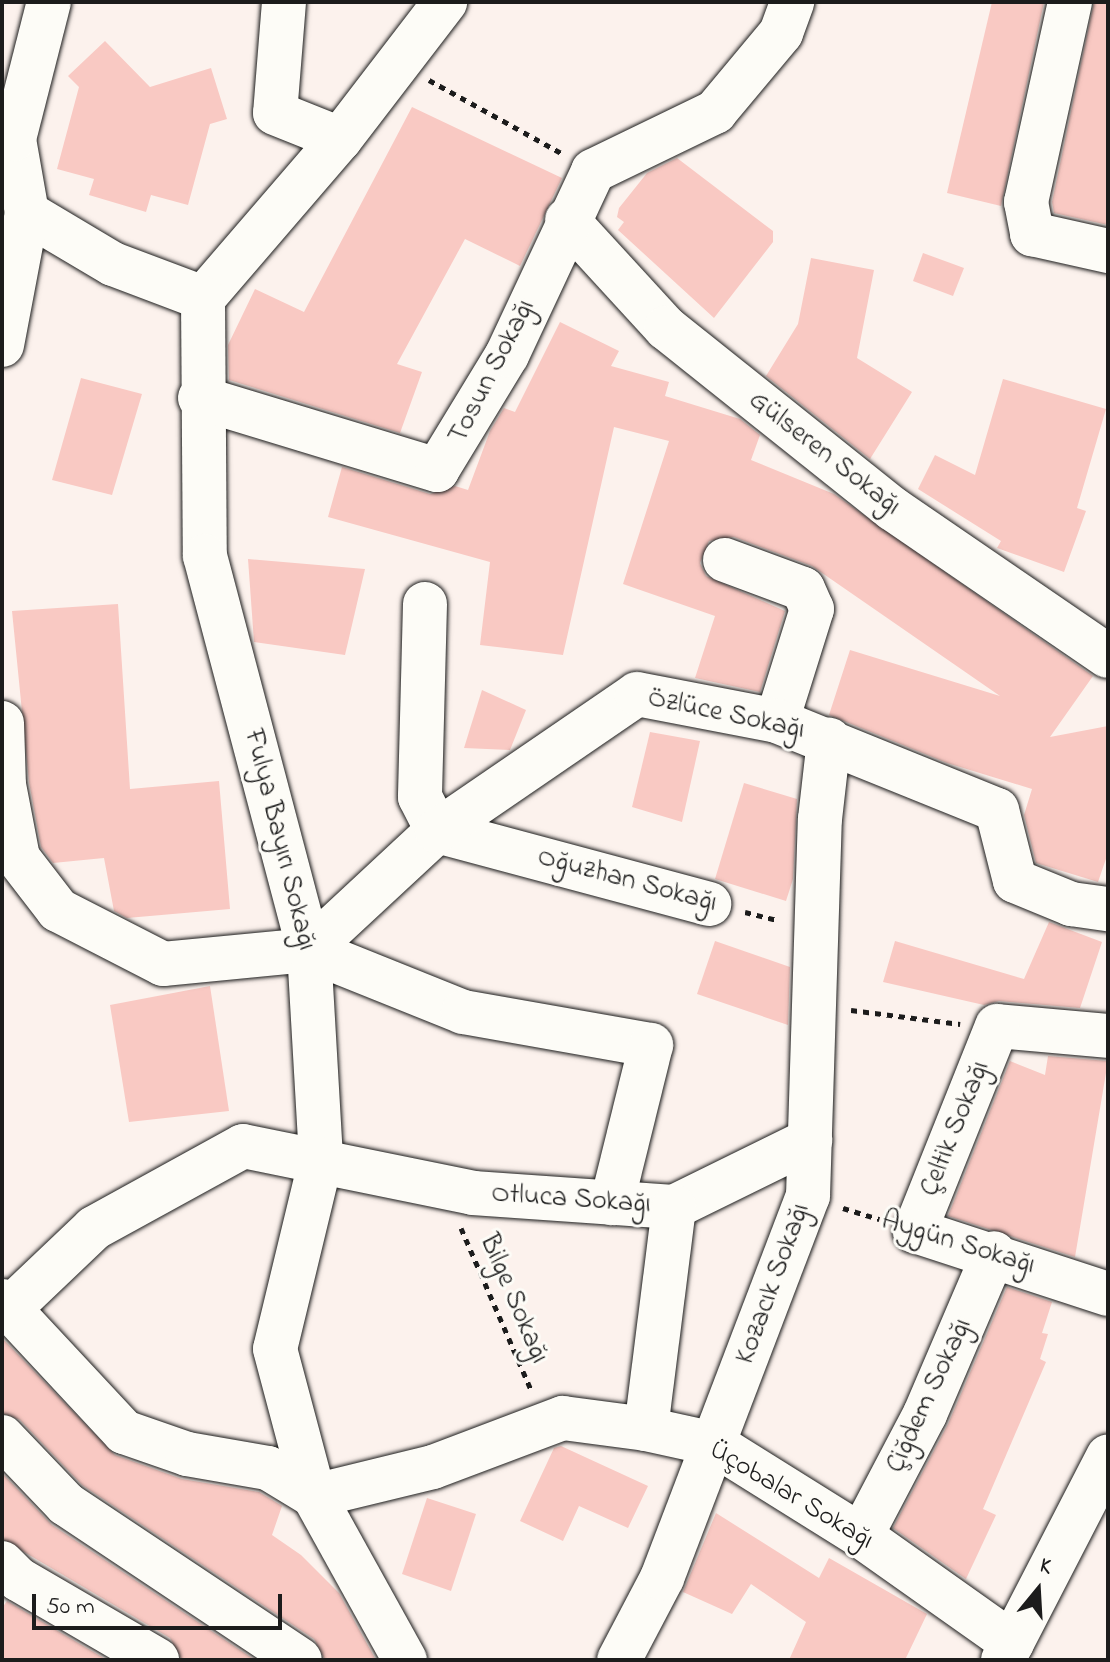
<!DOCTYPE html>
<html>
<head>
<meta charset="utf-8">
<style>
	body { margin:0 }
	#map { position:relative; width:1110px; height:1662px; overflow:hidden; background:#fcf2ed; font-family:"Indie Flower",sans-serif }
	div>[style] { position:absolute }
	.building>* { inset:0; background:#f9c9c3 }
	.path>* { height:5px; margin-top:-2.5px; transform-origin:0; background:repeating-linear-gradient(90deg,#1c1c1c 0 6px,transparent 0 12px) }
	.roads { filter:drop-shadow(0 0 2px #1c1c1c) drop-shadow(0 0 2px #1c1c1c) }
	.minor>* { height:44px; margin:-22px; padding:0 22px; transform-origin:22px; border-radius:22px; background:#fdfcf7 }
	.major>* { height:44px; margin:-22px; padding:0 22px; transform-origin:22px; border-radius:22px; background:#fdfcf7 }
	span { translate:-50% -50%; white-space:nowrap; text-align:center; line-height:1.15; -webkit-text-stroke:6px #fdfcf7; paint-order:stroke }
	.street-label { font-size:28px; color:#1c1c1c }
	.frame { position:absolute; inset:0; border:4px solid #1c1c1c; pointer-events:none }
	.north { position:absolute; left:998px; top:1550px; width:80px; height:80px; -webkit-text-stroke:6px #fdfcf7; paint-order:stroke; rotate:18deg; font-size:22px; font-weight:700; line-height:32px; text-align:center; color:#1c1c1c }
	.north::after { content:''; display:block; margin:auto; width:28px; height:36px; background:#1c1c1c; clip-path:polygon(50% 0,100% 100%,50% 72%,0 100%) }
	.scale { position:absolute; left:32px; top:1594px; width:250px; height:36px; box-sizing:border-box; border:4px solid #1c1c1c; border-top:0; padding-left:10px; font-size:24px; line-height:28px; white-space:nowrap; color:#1c1c1c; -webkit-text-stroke:6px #fdfcf7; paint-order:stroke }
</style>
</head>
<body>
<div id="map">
	<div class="building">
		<i style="clip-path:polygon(992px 2px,1044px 2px,1001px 206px,947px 193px)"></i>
		<i style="clip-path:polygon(1094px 2px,1108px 2px,1108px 225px,1054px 213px,1052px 202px)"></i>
		<i style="clip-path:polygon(105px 41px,150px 87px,211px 68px,227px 119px,210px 124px,188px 205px,151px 195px,146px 212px,89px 195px,94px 179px,57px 169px,79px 87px,68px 76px)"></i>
		<i style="clip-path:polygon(412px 107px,562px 178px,520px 266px,465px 239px,397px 364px,422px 372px,400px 433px,229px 380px,228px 345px,255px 289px,304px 312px)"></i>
		<i style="clip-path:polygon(677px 158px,773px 231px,773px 242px,714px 318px,618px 230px,624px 222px,617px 217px,619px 208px,647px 173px)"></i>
		<i style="clip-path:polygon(923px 253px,964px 268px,953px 296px,913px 281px)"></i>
		<i style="clip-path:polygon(811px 258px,874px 270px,857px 358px,912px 392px,870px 459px,766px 376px,798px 324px)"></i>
		<i style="clip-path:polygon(560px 322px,619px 351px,611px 366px,669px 382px,665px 396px,740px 419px,760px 435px,751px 460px,834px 494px,1093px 676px,1050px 737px,1108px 726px,1108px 853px,1098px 882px,1036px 863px,1024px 815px,1032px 789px,947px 763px,829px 715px,850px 650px,1000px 696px,812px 566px,734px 537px,709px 541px,700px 563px,706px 576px,785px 611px,760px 692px,695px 678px,715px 616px,623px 584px,669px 441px,614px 427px,563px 655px,480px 645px,490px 562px,328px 517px,342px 467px,430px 494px,455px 486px,468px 490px,490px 431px,504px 408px,515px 412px)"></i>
		<i style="clip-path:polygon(81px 378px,142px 394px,112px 495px,52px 480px)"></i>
		<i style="clip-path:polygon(1003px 379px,1106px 409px,1077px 508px,1086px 511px,1064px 572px,997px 548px,1001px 541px,918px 489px,935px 455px,975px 475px)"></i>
		<i style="clip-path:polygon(248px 559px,365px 569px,345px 655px,254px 642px)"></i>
		<i style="clip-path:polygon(118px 604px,130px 789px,219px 781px,230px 909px,127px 918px,114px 911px,104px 858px,53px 863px,41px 847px,29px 782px,12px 611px)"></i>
		<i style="clip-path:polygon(482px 690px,526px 710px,510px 750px,464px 748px)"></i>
		<i style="clip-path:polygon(650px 732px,700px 741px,682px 822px,632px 807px)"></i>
		<i style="clip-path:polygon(744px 783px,797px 799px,793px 879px,786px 901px,715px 879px)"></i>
		<i style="clip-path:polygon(1049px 922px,1102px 942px,1080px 1008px,999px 1001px,984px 1005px,883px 982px,895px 941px,1024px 979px)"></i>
		<i style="clip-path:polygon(715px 941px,790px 967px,788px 1025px,697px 994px)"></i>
		<i style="clip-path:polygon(210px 986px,229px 1111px,129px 1122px,110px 1005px)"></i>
		<i style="clip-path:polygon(1048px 1056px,1108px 1061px,1075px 1257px,948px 1216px,1010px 1061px,1045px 1075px)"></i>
		<i style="clip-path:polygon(1007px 1287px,1052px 1302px,1042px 1333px,1048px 1334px,1040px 1359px,1046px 1362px,983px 1509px,996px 1515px,966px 1579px,893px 1528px,948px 1424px)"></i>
		<i style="clip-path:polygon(2px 1338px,115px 1455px,182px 1479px,259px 1492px,282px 1506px,272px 1535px,301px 1555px,339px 1593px,376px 1660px,325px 1660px,314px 1639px,82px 1485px,20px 1420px,2px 1413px)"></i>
		<i style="clip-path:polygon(561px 1446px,648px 1486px,628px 1528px,579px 1506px,563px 1541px,520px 1521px,554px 1448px)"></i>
		<i style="clip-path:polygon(2px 1473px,52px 1525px,255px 1660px,182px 1660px,170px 1638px,2px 1539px)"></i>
		<i style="clip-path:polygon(427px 1498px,476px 1514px,451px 1591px,402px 1574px)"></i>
		<i style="clip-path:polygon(716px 1513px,819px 1578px,829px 1558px,927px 1614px,905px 1660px,789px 1660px,806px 1622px,751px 1584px,732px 1614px,683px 1592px)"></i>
		<i style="clip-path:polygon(7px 1601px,107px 1660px,2px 1660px,2px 1608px)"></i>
	</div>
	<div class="path">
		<i style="left:429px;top:80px;width:151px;rotate:28.9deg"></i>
		<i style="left:745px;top:912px;width:34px;rotate:14deg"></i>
		<i style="left:851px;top:1010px;width:110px;rotate:7.3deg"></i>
		<i style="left:843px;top:1208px;width:38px;rotate:17deg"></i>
		<i style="left:461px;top:1228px;width:179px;rotate:66.6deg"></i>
	</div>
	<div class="roads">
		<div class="minor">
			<i style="left:284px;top:2px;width:111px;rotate:94.6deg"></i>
			<i style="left:275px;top:113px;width:70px;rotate:21.8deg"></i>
			<i style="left:340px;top:139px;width:210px;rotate:130.7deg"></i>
			<i style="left:203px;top:298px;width:258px;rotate:89.6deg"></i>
			<i style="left:205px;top:556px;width:407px;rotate:75.2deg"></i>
			<i style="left:309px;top:950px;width:209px;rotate:86.7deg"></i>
			<i style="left:321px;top:1159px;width:195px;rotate:103.6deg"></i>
			<i style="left:275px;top:1349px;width:152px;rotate:75.1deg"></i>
			<i style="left:314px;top:1496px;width:188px;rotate:61deg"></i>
			<i style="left:1070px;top:2px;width:205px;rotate:102.4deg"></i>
			<i style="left:1026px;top:202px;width:33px;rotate:79deg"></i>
			<i style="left:1032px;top:234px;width:78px;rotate:12.6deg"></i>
			<i style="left:27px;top:213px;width:100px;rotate:30.7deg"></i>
			<i style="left:113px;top:264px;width:96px;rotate:20.7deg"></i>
			<i style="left:567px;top:220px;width:147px;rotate:47.5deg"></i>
			<i style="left:666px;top:328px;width:290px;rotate:38.6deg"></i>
			<i style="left:893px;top:509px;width:260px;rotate:34.4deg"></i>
			<i style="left:2px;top:345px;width:134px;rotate:-79.3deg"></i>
			<i style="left:27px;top:213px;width:75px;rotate:-100deg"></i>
			<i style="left:14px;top:139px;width:141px;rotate:-75.7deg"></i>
			<i style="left:200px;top:398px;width:248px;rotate:16.9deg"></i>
			<i style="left:437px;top:470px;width:135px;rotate:-58.7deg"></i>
			<i style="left:507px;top:355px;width:203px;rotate:-64.9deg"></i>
			<i style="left:593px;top:171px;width:136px;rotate:-25.8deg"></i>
			<i style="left:715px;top:112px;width:103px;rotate:-50.1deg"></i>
			<i style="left:781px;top:33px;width:33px;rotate:-70deg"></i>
			<i style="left:725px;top:560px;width:83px;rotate:20.4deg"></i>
			<i style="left:803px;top:589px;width:22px;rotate:66deg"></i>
			<i style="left:812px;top:609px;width:117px;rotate:107.4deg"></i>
			<i style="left:425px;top:604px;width:193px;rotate:91.5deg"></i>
			<i style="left:420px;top:797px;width:38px;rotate:63deg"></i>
			<i style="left:2px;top:723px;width:62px;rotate:88.2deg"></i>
			<i style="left:4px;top:785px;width:74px;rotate:79.1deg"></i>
			<i style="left:18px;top:858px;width:66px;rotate:52.4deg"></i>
			<i style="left:58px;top:910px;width:118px;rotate:27.2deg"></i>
			<i style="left:163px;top:964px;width:147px;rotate:-5.5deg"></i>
			<i style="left:309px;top:950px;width:166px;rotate:21.9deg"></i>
			<i style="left:463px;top:1012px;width:191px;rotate:10deg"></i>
			<i style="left:651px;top:1045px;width:163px;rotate:103.9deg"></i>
			<i style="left:437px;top:831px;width:282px;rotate:15deg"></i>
			<i style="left:309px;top:950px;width:175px;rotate:-42.9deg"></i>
			<i style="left:437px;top:831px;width:242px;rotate:-34.4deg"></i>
			<i style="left:637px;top:694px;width:143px;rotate:10.9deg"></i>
			<i style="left:777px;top:721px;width:237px;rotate:22deg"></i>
			<i style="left:997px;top:810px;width:73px;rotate:75.8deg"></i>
			<i style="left:1015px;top:881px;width:61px;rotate:22.3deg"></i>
			<i style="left:1071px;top:904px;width:37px;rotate:8deg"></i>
			<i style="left:1108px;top:1036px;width:111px;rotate:-174.9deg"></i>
			<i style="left:997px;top:1026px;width:221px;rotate:111.8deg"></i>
			<i style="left:915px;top:1231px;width:203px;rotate:18.1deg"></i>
			<i style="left:2px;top:1301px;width:179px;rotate:47deg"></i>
			<i style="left:124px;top:1432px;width:67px;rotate:19.2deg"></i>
			<i style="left:187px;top:1454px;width:82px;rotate:9.8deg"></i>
			<i style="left:268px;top:1468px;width:54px;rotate:31.3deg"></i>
			<i style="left:9px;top:1309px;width:117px;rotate:-43.6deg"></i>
			<i style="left:94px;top:1228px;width:170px;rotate:-28.8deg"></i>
			<i style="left:243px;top:1146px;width:235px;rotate:11.5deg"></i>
			<i style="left:473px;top:1193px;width:201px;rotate:4deg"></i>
			<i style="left:674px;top:1207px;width:152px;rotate:-26.2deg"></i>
			<i style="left:646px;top:1429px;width:224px;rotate:-82.8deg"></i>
			<i style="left:2px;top:1437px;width:93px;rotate:46.3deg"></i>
			<i style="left:66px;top:1504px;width:281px;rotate:33.7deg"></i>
			<i style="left:314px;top:1496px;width:122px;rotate:-13.7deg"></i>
			<i style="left:433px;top:1467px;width:139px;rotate:-20.7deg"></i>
			<i style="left:563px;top:1418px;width:84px;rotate:7.5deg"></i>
			<i style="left:646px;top:1429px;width:70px;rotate:12.4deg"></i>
			<i style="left:714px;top:1444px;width:173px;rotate:32deg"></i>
			<i style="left:861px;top:1536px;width:185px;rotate:35.3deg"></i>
			<i style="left:861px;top:1536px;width:138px;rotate:-62.3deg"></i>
			<i style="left:925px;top:1414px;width:175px;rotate:-66.8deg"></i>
			<i style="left:2px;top:1563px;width:23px;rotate:45deg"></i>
			<i style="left:18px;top:1579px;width:161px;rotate:30.2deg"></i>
			<i style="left:619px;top:1660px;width:93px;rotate:-62.3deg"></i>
			<i style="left:662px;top:1578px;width:409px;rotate:-69.1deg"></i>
			<i style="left:808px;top:1196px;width:377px;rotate:-88.2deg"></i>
			<i style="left:820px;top:819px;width:80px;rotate:-83.5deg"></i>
			<i style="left:1003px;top:1660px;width:229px;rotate:-62.7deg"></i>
		</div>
		<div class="major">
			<i style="left:340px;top:139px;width:173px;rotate:-52.5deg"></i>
		</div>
	</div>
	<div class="street-label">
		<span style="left:493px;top:372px;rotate:-63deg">Tosun Sokağı</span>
		<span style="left:824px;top:454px;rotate:38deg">Gülseren Sokağı</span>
		<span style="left:726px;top:715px;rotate:12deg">Özlüce Sokağı</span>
		<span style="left:279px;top:840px;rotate:76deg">Fulya Bayırı Sokağı</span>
		<span style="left:627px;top:881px;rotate:15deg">Oğuzhan Sokağı</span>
		<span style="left:956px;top:1129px;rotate:-68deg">Çeltik Sokağı</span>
		<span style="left:571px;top:1200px;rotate:4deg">Otluca Sokağı</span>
		<span style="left:958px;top:1244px;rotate:17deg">Aygün Sokağı</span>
		<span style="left:774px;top:1284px;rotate:-70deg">Kozacık Sokağı</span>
		<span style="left:513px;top:1299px;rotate:67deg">Bilge Sokağı</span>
		<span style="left:930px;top:1396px;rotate:-65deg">Çiğdem Sokağı</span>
		<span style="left:791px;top:1496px;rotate:31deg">Üçobalar Sokağı</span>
	</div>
	<div class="frame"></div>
	<div class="north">K</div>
	<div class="scale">50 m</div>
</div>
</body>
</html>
